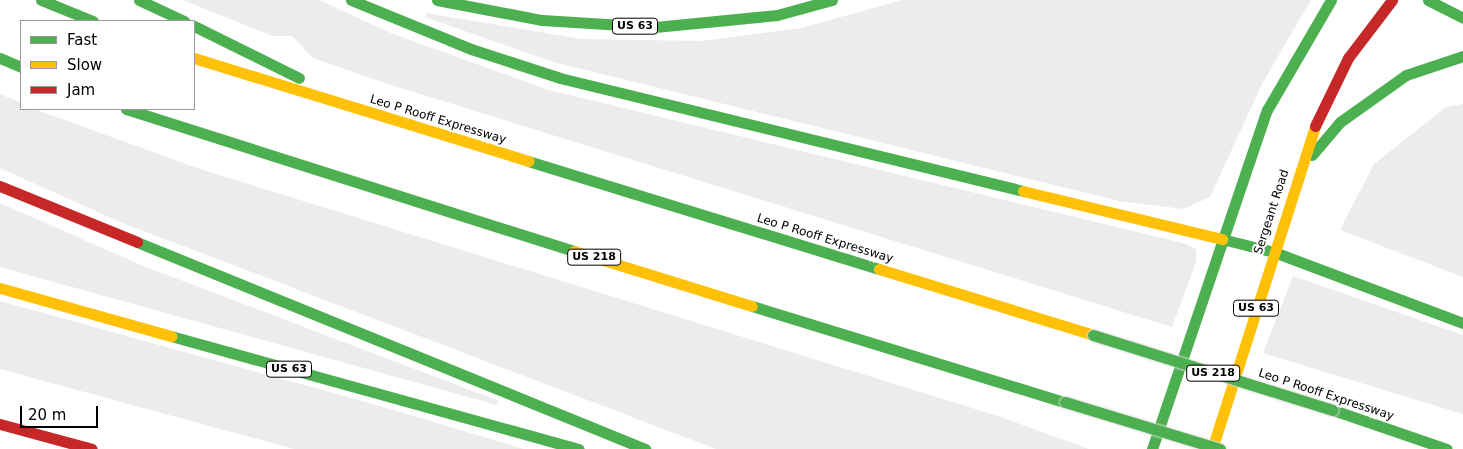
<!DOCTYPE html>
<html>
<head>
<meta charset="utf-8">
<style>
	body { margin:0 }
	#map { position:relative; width:1463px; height:449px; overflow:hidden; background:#fff; font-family:"DejaVu Sans",sans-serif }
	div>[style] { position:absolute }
	.green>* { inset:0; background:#ececec }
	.fast>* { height:11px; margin:-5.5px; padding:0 5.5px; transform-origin:5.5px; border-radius:5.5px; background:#4caf50 }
	.slow>* { height:11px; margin:-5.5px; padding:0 5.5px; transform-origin:5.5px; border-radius:5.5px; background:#ffc107 }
	.jam>* { height:11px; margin:-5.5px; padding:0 5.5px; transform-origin:5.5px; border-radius:5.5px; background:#c62828 }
	.bridges { filter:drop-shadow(0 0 1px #dbdbdb) drop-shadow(0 0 1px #dbdbdb) }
	.fast-bridge>* { height:11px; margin:-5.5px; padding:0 5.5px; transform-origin:5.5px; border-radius:5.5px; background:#4caf50 }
	span { translate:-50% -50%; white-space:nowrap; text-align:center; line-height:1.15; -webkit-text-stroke:4px #fff; paint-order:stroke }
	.shield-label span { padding:1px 4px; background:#fff; border:1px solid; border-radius:4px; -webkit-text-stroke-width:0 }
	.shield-label { font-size:11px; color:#000; font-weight:700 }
	.street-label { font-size:12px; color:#000 }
	.legend { position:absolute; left:20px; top:20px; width:175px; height:90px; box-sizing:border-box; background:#fff; border:1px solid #999; margin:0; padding:6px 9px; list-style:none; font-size:15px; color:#000 }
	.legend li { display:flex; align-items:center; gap:10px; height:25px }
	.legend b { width:25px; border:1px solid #999 }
	.scale { position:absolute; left:20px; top:406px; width:78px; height:22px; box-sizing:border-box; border:2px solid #000; border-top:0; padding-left:6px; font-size:15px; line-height:18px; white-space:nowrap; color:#000; -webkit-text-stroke:4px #fff; paint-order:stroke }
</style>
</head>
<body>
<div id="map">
	<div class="green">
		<i style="clip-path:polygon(183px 0,319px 0,393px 34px,549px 90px,1187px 244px,1196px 250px,1196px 262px,1172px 327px,388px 84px,313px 58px,292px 36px,272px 36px)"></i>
		<i style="clip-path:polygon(902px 0,1311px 0,1262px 84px,1210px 197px,1183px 209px,1119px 201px,553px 62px,425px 17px,426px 13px,581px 39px,702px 41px,801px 28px)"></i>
		<i style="clip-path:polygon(0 94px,21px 103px,21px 109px,34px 109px,200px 169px,998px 416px,1089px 449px,716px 449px,120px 222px,0 168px)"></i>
		<i style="clip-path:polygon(1463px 104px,1463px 277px,1340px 230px,1374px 164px,1446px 107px)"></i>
		<i style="clip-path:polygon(0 203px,141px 265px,499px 401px,497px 405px,0 267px)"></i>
		<i style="clip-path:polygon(1293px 276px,1463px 335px,1463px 414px,1263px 353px)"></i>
		<i style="clip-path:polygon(0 301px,373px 404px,524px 449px,294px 449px,0 369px)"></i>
	</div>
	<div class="fast">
		<i style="left:41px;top:0;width:56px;rotate:22deg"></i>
		<i style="left:139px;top:0;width:50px;rotate:25deg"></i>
		<i style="left:351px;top:0;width:130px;rotate:22.2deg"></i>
		<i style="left:471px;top:49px;width:94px;rotate:18deg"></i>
		<i style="left:560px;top:78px;width:477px;rotate:13.7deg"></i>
		<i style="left:437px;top:0;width:107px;rotate:10.8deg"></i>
		<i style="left:542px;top:20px;width:113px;rotate:3.5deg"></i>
		<i style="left:655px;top:27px;width:123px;rotate:-5.6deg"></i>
		<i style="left:777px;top:15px;width:57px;rotate:-15.3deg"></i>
		<i style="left:1428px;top:0;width:39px;rotate:27deg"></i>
		<i style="left:194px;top:26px;width:117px;rotate:26.3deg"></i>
		<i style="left:0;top:58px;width:23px;rotate:23deg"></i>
		<i style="left:126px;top:109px;width:470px;rotate:17.6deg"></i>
		<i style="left:1312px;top:155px;width:43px;rotate:-49.7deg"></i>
		<i style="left:1340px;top:122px;width:81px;rotate:-35.5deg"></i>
		<i style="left:1406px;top:75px;width:60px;rotate:-18.4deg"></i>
		<i style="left:528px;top:161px;width:367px;rotate:17.1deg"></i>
		<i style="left:1222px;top:239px;width:54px;rotate:14deg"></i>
		<i style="left:137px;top:242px;width:549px;rotate:22.17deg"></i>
		<i style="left:1274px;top:252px;width:202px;rotate:20.6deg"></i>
		<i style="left:752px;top:306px;width:327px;rotate:17.1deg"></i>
		<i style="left:171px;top:336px;width:423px;rotate:15.5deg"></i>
		<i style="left:1333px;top:410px;width:120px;rotate:18.9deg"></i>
		<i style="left:1152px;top:449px;width:358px;rotate:-71.3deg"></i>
		<i style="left:1267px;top:110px;width:127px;rotate:-59.8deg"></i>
	</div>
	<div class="slow">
		<i style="left:194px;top:58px;width:350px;rotate:17.1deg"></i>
		<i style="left:1023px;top:191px;width:205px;rotate:13.6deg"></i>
		<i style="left:574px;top:251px;width:186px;rotate:17.2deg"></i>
		<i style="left:879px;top:269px;width:224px;rotate:17.1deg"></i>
		<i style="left:0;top:288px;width:178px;rotate:15.7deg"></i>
		<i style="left:1212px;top:449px;width:339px;rotate:-72.3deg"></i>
	</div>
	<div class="jam">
		<i style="left:1315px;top:126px;width:76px;rotate:-64.1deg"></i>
		<i style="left:1348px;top:58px;width:73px;rotate:-52.8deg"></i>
		<i style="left:0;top:186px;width:148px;rotate:22.2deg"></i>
		<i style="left:0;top:424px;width:95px;rotate:15.2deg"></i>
	</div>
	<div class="bridges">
		<div class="fast-bridge">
			<i style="left:1093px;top:335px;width:251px;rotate:17.4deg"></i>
			<i style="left:1065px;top:402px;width:162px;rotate:16.9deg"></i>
		</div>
	</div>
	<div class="shield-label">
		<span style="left:635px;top:26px">US 63</span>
		<span style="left:594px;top:257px">US 218</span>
		<span style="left:1256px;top:308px">US 63</span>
		<span style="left:289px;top:369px">US 63</span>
		<span style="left:1213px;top:373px">US 218</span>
	</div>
	<div class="street-label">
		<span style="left:438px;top:120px;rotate:17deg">Leo P Rooff Expressway</span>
		<span style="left:1272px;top:212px;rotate:-72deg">Sergeant Road</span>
		<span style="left:825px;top:239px;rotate:17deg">Leo P Rooff Expressway</span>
		<span style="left:1326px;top:395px;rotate:18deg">Leo P Rooff Expressway</span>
	</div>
	<ul class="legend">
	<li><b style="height:6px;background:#4caf50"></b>Fast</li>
	<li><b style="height:6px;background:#ffc107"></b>Slow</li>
	<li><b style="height:6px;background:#c62828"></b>Jam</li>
	</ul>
	<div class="scale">20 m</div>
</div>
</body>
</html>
